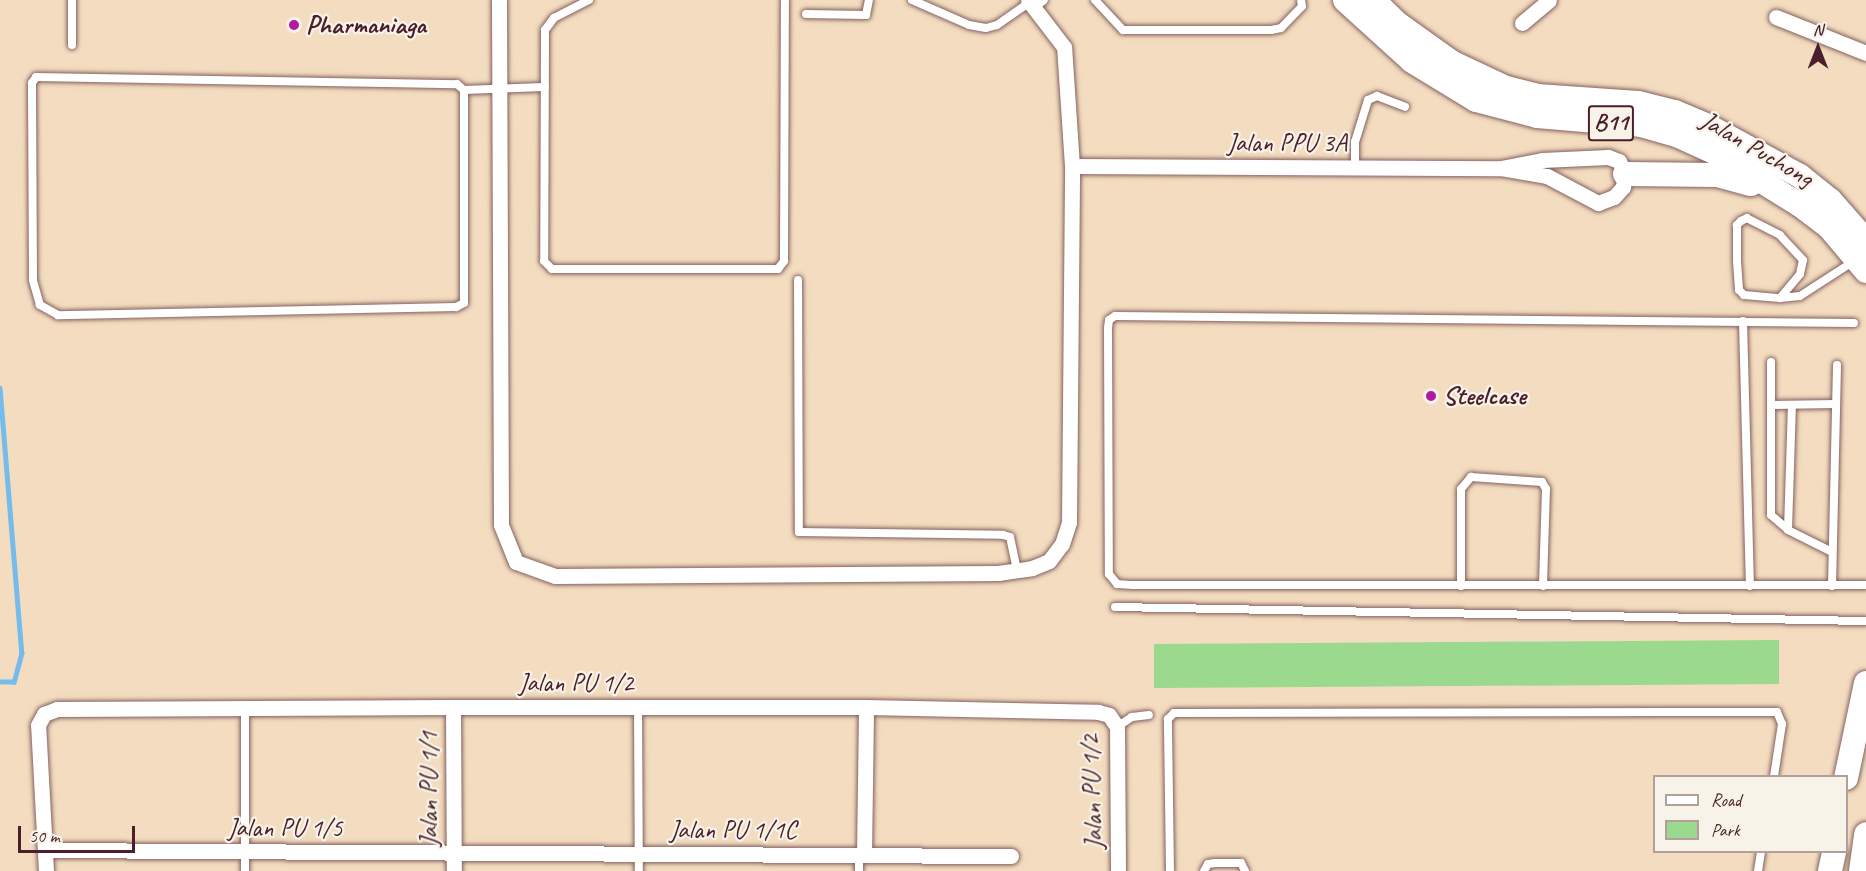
<!DOCTYPE html>
<html>
<head>
<meta charset="utf-8">
<style>
	body { margin:0 }
	#map { position:relative; width:1866px; height:871px; overflow:hidden; background:#f3dcbf; font-family:Caveat,sans-serif }
	div>[style] { position:absolute }
	.green>* { inset:0; background:#9ad98e }
	.stream>* { height:4.5px; margin:-2.25px; padding:0 2.25px; transform-origin:2.25px; border-radius:2.25px; background:#75bbec }
	.roads { filter:drop-shadow(0 0 2px #85615f) drop-shadow(0 0 2px #85615f) }
	.lane>* { height:8px; margin:-4px; padding:0 4px; transform-origin:4px; border-radius:4px; background:#fff }
	.street>* { height:15px; margin:-7.5px; padding:0 7.5px; transform-origin:7.5px; border-radius:7.5px; background:#fff }
	.primary>* { height:24px; margin:-12px; padding:0 12px; transform-origin:12px; border-radius:12px; background:#fff }
	.dots>* { width:16px; height:16px; translate:-50% -50%; box-sizing:border-box; border:3px solid #f7f3e8; border-radius:50% }
	span { translate:-50% -50%; white-space:nowrap; text-align:center; line-height:1.15; -webkit-text-stroke:4.5px #f7f3e8; paint-order:stroke }
	.shield-label span { padding:2px 4px; background:#f7f3e8; border:2px solid; border-radius:4px; -webkit-text-stroke-width:0 }
	.shield-label { font-size:24px; color:#4a1f2b; font-weight:700 }
	.poi-label { font-size:26px; color:#4a1f2b; font-weight:700 }
	.left { translate:0 -50%; text-align:left }
	.street-label { font-size:26px; color:#4a1f2b }
	.legend { position:absolute; left:1653px; top:775px; width:195px; height:78px; box-sizing:border-box; background:#f7f3e8; border:2px solid #b29e9c; margin:0; padding:8px 10px; list-style:none; font-size:18px; color:#4a1f2b }
	.legend li { display:flex; align-items:center; gap:12px; height:30px }
	.legend b { width:30px; border:2px solid #b29e9c }
	.north { position:absolute; left:1788px; top:18px; width:60px; height:60px; -webkit-text-stroke:4px #f7f3e8; paint-order:stroke; rotate:0deg; font-size:16px; font-weight:700; line-height:24px; text-align:center; color:#4a1f2b }
	.north::after { content:''; display:block; margin:auto; width:21px; height:27px; background:#4a1f2b; clip-path:polygon(50% 0,100% 100%,50% 72%,0 100%) }
	.scale { position:absolute; left:18px; top:826px; width:117px; height:27px; box-sizing:border-box; border:3px solid #4a1f2b; border-top:0; padding-left:8px; font-size:18px; line-height:21px; white-space:nowrap; color:#4a1f2b; -webkit-text-stroke:4px #f7f3e8; paint-order:stroke }
</style>
</head>
<body>
<div id="map">
	<div class="green">
		<i style="clip-path:polygon(1779px 640px,1779px 684px,1154px 688px,1154px 644px)"></i>
	</div>
	<div class="stream">
		<i style="left:0;top:388px;width:266px;rotate:85.3deg"></i>
		<i style="left:22px;top:653px;width:30px;rotate:105deg"></i>
		<i style="left:14px;top:682px;width:14px;rotate:180deg"></i>
	</div>
	<div class="roads">
		<div class="lane">
			<i style="left:589px;top:0;width:39px;rotate:153deg"></i>
			<i style="left:554px;top:18px;width:15px;rotate:127deg"></i>
			<i style="left:545px;top:30px;width:231px;rotate:90.2deg"></i>
			<i style="left:544px;top:261px;width:11px;rotate:45deg"></i>
			<i style="left:552px;top:269px;width:226px"></i>
			<i style="left:778px;top:269px;width:10px;rotate:-53deg"></i>
			<i style="left:784px;top:261px;width:261px;rotate:-89.8deg"></i>
			<i style="left:912px;top:0;width:62px;rotate:23.7deg"></i>
			<i style="left:969px;top:25px;width:17px;rotate:10deg"></i>
			<i style="left:986px;top:28px;width:11px;rotate:-15deg"></i>
			<i style="left:997px;top:25px;width:40px;rotate:-34.9deg"></i>
			<i style="left:1095px;top:0;width:41px;rotate:47deg"></i>
			<i style="left:1123px;top:30px;width:148px"></i>
			<i style="left:1271px;top:30px;width:10px;rotate:-11deg"></i>
			<i style="left:1281px;top:28px;width:30px;rotate:-46deg"></i>
			<i style="left:1302px;top:6px;width:6px;rotate:-99deg"></i>
			<i style="left:1035px;top:7px;width:11px;rotate:-38deg"></i>
			<i style="left:806px;top:14px;width:60px;rotate:1deg"></i>
			<i style="left:866px;top:15px;width:15px;rotate:-79deg"></i>
			<i style="left:72px;top:45px;width:45px;rotate:-90deg"></i>
			<i style="left:464px;top:90px;width:213px;rotate:90deg"></i>
			<i style="left:464px;top:303px;width:9px;rotate:153deg"></i>
			<i style="left:456px;top:307px;width:398px;rotate:178.8deg"></i>
			<i style="left:58px;top:315px;width:21px;rotate:-151deg"></i>
			<i style="left:40px;top:305px;width:26px;rotate:-106deg"></i>
			<i style="left:33px;top:280px;width:197px;rotate:-90.3deg"></i>
			<i style="left:32px;top:83px;width:7px;rotate:-56deg"></i>
			<i style="left:36px;top:77px;width:421px;rotate:1deg"></i>
			<i style="left:457px;top:84px;width:9px;rotate:41deg"></i>
			<i style="left:464px;top:90px;width:81px;rotate:-2.1deg"></i>
			<i style="left:1355px;top:167px;width:25px;rotate:-90deg"></i>
			<i style="left:1355px;top:142px;width:44px;rotate:-72.8deg"></i>
			<i style="left:1368px;top:100px;width:10px;rotate:-24deg"></i>
			<i style="left:1377px;top:96px;width:30px;rotate:21deg"></i>
			<i style="left:798px;top:280px;width:252px;rotate:89.8deg"></i>
			<i style="left:799px;top:532px;width:204px;rotate:0.8deg"></i>
			<i style="left:1003px;top:535px;width:7px;rotate:16deg"></i>
			<i style="left:1010px;top:537px;width:34px;rotate:78deg"></i>
			<i style="left:1780px;top:298px;width:31px;rotate:-50deg"></i>
			<i style="left:1800px;top:274px;width:14px;rotate:-78deg"></i>
			<i style="left:1803px;top:260px;width:34px;rotate:-133deg"></i>
			<i style="left:1780px;top:235px;width:37px;rotate:-153deg"></i>
			<i style="left:1747px;top:218px;width:7px;rotate:153deg"></i>
			<i style="left:1741px;top:221px;width:6px;rotate:135deg"></i>
			<i style="left:1737px;top:225px;width:36px;rotate:90deg"></i>
			<i style="left:1737px;top:261px;width:29px;rotate:86deg"></i>
			<i style="left:1739px;top:290px;width:7px;rotate:45deg"></i>
			<i style="left:1744px;top:295px;width:36px;rotate:5deg"></i>
			<i style="left:1780px;top:298px;width:20px;rotate:-6deg"></i>
			<i style="left:1800px;top:296px;width:64px;rotate:-32.9deg"></i>
			<i style="left:1743px;top:321px;width:265px;rotate:88.5deg"></i>
			<i style="left:1854px;top:323px;width:739px;rotate:-179.46deg"></i>
			<i style="left:1115px;top:316px;width:7px;rotate:146deg"></i>
			<i style="left:1109px;top:320px;width:8px;rotate:97deg"></i>
			<i style="left:1108px;top:328px;width:246px;rotate:89.8deg"></i>
			<i style="left:1109px;top:574px;width:13px;rotate:51deg"></i>
			<i style="left:1117px;top:584px;width:16px;rotate:4deg"></i>
			<i style="left:1133px;top:585px;width:733px"></i>
			<i style="left:1771px;top:362px;width:153px;rotate:90deg"></i>
			<i style="left:1771px;top:515px;width:23px;rotate:41deg"></i>
			<i style="left:1788px;top:530px;width:49px;rotate:26.6deg"></i>
			<i style="left:1771px;top:405px;width:65px;rotate:-0.9deg"></i>
			<i style="left:1788px;top:530px;width:125px;rotate:-88.2deg"></i>
			<i style="left:1461px;top:586px;width:97px;rotate:-90deg"></i>
			<i style="left:1461px;top:489px;width:16px;rotate:-50deg"></i>
			<i style="left:1471px;top:477px;width:71px;rotate:4deg"></i>
			<i style="left:1542px;top:482px;width:8px;rotate:60deg"></i>
			<i style="left:1546px;top:489px;width:97px;rotate:91.8deg"></i>
			<i style="left:1832px;top:586px;width:221px;rotate:-88.7deg"></i>
			<i style="left:1115px;top:607px;width:751px;rotate:1.07deg"></i>
			<i style="left:638px;top:707px;width:164px;rotate:89.7deg"></i>
			<i style="left:1117px;top:727px;width:18px;rotate:-34deg"></i>
			<i style="left:1132px;top:717px;width:17px;rotate:-7deg"></i>
			<i style="left:859px;top:855px;width:16px;rotate:90deg"></i>
			<i style="left:245px;top:871px;width:163px;rotate:-90deg"></i>
			<i style="left:1170px;top:871px;width:152px;rotate:-90.8deg"></i>
			<i style="left:1168px;top:719px;width:8px;rotate:-45deg"></i>
			<i style="left:1174px;top:713px;width:603px;rotate:-0.1deg"></i>
			<i style="left:1777px;top:712px;width:13px;rotate:67deg"></i>
			<i style="left:1782px;top:724px;width:53px;rotate:98.7deg"></i>
			<i style="left:1204px;top:871px;width:8px;rotate:-60deg"></i>
			<i style="left:1208px;top:864px;width:7px;rotate:-8deg"></i>
			<i style="left:1215px;top:863px;width:26px"></i>
			<i style="left:1241px;top:863px;width:9px;rotate:63deg"></i>
			<i style="left:1758px;top:871px;width:19px;rotate:-81deg"></i>
		</div>
		<div class="street">
			<i style="left:499px;top:0;width:525px;rotate:89.78deg"></i>
			<i style="left:501px;top:525px;width:40px;rotate:68deg"></i>
			<i style="left:516px;top:562px;width:41px;rotate:19.7deg"></i>
			<i style="left:555px;top:576px;width:443px;rotate:-0.4deg"></i>
			<i style="left:998px;top:573px;width:34px;rotate:-8deg"></i>
			<i style="left:1032px;top:568px;width:18px;rotate:-22deg"></i>
			<i style="left:1049px;top:561px;width:21px;rotate:-53deg"></i>
			<i style="left:1062px;top:544px;width:23px;rotate:-72deg"></i>
			<i style="left:1069px;top:522px;width:356px;rotate:-89.5deg"></i>
			<i style="left:1072px;top:166px;width:119px;rotate:-93.8deg"></i>
			<i style="left:1064px;top:47px;width:59px;rotate:-127.5deg"></i>
			<i style="left:1776px;top:17px;width:97px;rotate:21.8deg"></i>
			<i style="left:1522px;top:23px;width:35px;rotate:-40deg"></i>
			<i style="left:1072px;top:166px;width:429px;rotate:0.3deg"></i>
			<i style="left:1501px;top:168px;width:47px;rotate:9.9deg"></i>
			<i style="left:1547px;top:176px;width:58px;rotate:27.9deg"></i>
			<i style="left:1598px;top:203px;width:17px;rotate:-21deg"></i>
			<i style="left:1614px;top:197px;width:13px;rotate:-48deg"></i>
			<i style="left:1623px;top:187px;width:13px;rotate:-81deg"></i>
			<i style="left:1625px;top:174px;width:14px;rotate:-115deg"></i>
			<i style="left:1619px;top:161px;width:12px;rotate:-160deg"></i>
			<i style="left:1608px;top:157px;width:66px;rotate:177.4deg"></i>
			<i style="left:1542px;top:160px;width:42px;rotate:169deg"></i>
			<i style="left:453px;top:707px;width:164px;rotate:89.7deg"></i>
			<i style="left:45px;top:850px;width:966px;rotate:0.36deg"></i>
			<i style="left:864px;top:855px;width:148px;rotate:-89.2deg"></i>
			<i style="left:46px;top:871px;width:146px;rotate:-93.1deg"></i>
			<i style="left:38px;top:725px;width:13px;rotate:-61deg"></i>
			<i style="left:44px;top:714px;width:14px;rotate:-21deg"></i>
			<i style="left:57px;top:709px;width:396px;rotate:-0.3deg"></i>
			<i style="left:453px;top:707px;width:413px"></i>
			<i style="left:866px;top:707px;width:232px;rotate:1.2deg"></i>
			<i style="left:1098px;top:712px;width:11px;rotate:15deg"></i>
			<i style="left:1109px;top:715px;width:14px;rotate:56deg"></i>
			<i style="left:1117px;top:727px;width:144px;rotate:89.6deg"></i>
		</div>
		<div class="primary">
			<i style="left:1345px;top:0;width:91px;rotate:42.3deg"></i>
			<i style="left:1412px;top:61px;width:75px;rotate:31.4deg"></i>
			<i style="left:1476px;top:100px;width:63px;rotate:14.7deg"></i>
			<i style="left:1537px;top:116px;width:104px;rotate:4.9deg"></i>
			<i style="left:1641px;top:125px;width:40px;rotate:16deg"></i>
			<i style="left:1679px;top:136px;width:41px;rotate:24.7deg"></i>
			<i style="left:1716px;top:153px;width:99px;rotate:31.8deg"></i>
			<i style="left:1800px;top:205px;width:38px;rotate:37deg"></i>
			<i style="left:1830px;top:228px;width:56px;rotate:50.1deg"></i>
			<i style="left:1373px;top:0;width:35px;rotate:44deg"></i>
			<i style="left:1398px;top:24px;width:65px;rotate:35.6deg"></i>
			<i style="left:1451px;top:62px;width:61px;rotate:25.3deg"></i>
			<i style="left:1506px;top:88px;width:32px;rotate:14deg"></i>
			<i style="left:1537px;top:96px;width:101px;rotate:4deg"></i>
			<i style="left:1638px;top:103px;width:38px;rotate:14deg"></i>
			<i style="left:1675px;top:112px;width:38px;rotate:23deg"></i>
			<i style="left:1710px;top:127px;width:102px;rotate:28.6deg"></i>
			<i style="left:1800px;top:176px;width:38px;rotate:39deg"></i>
			<i style="left:1830px;top:200px;width:55px;rotate:48.7deg"></i>
			<i style="left:1625px;top:174px;width:92px;rotate:0.6deg"></i>
			<i style="left:1717px;top:175px;width:35px;rotate:15deg"></i>
			<i style="left:1846px;top:778px;width:97px;rotate:-78.1deg"></i>
			<i style="left:1830px;top:871px;width:19px;rotate:-78deg"></i>
			<i style="left:1861px;top:871px;width:37px;rotate:-82deg"></i>
		</div>
	</div>
	<div class="dots">
		<i style="left:294px;top:25px;background:#b5179e"></i>
		<i style="left:1431px;top:396px;background:#b5179e"></i>
	</div>
	<div class="shield-label">
		<span style="left:1611px;top:123px">B11</span>
	</div>
	<div class="poi-label">
		<span class="left" style="left:306px;top:25px">Pharmaniaga</span>
		<span class="left" style="left:1443px;top:396px">Steelcase</span>
	</div>
	<div class="street-label">
		<span style="left:1287px;top:143px">Jalan PPU 3A</span>
		<span style="left:1757px;top:149px;rotate:30deg">Jalan Puchong</span>
		<span style="left:576px;top:683px">Jalan PU 1/2</span>
		<span style="left:429px;top:789px;rotate:-90deg">Jalan PU 1/1</span>
		<span style="left:1092px;top:792px;rotate:-92deg">Jalan PU 1/2</span>
		<span style="left:285px;top:828px">Jalan PU 1/5</span>
		<span style="left:733px;top:830px">Jalan PU 1/1C</span>
	</div>
	<ul class="legend">
	<li><b style="height:8px;background:#fff"></b>Road</li>
	<li><b style="height:16px;background:#9ad98e"></b>Park</li>
	</ul>
	<div class="north">N</div>
	<div class="scale">50 m</div>
</div>
</body>
</html>
